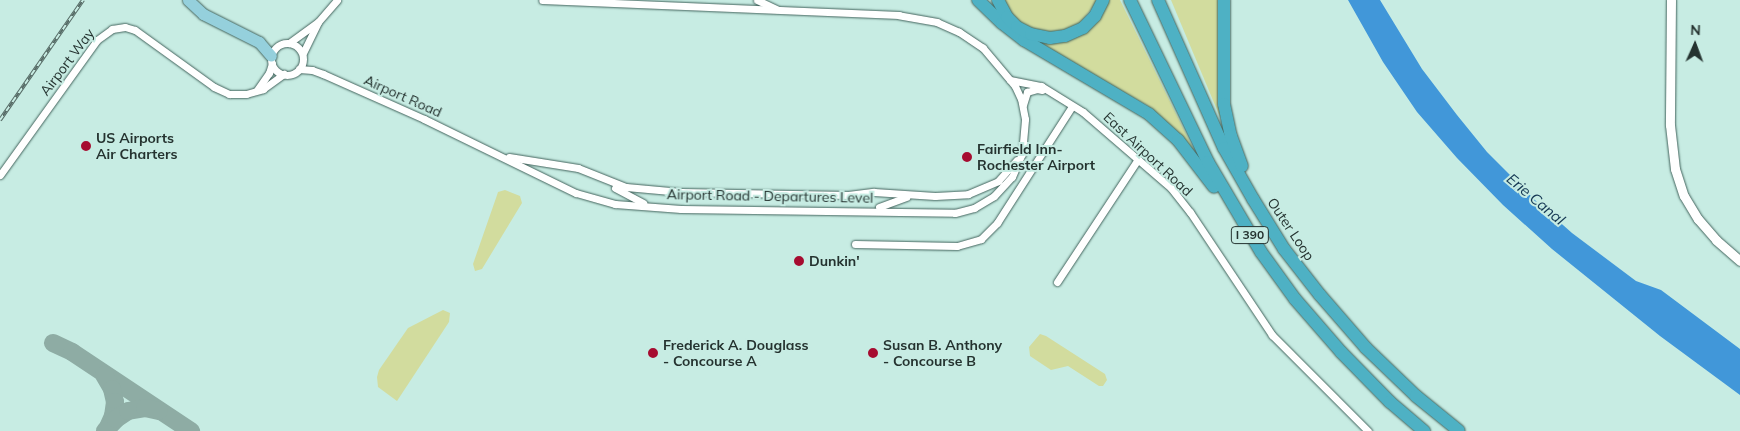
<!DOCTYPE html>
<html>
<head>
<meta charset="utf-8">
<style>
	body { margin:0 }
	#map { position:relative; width:1740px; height:431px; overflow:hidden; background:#c7ece3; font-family:Mulish,sans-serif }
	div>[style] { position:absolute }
	.green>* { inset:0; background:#d2dc9e }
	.water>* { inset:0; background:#4197d9 }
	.taxiway>* { height:18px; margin:-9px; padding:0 9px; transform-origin:9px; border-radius:9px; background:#8eaca4 }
	.roads { filter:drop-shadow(0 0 1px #43645d) drop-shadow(0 0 1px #43645d) }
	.minor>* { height:7px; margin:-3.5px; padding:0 3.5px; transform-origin:3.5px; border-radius:3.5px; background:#fff }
	.minor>.ring { margin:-3.5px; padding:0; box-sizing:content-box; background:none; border:7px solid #fff; border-radius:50% }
	.tertiary>* { height:9px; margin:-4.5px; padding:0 4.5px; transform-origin:4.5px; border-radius:4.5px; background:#fff }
	.primary>* { height:11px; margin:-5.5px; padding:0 5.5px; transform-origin:5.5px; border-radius:5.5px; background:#95d0dc }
	.motorway>* { height:12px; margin:-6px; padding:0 6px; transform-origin:6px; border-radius:6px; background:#4eb1c4 }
	.rail>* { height:4px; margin-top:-2px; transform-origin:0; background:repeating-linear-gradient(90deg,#c7ece3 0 5.5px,#566b66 0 11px); box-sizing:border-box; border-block:1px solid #566b66 }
	.dots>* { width:14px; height:14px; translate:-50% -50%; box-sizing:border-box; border:2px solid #c7ece3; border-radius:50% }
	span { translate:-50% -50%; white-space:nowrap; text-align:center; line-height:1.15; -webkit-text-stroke:4px #c7ece3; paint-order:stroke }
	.shield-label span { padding:1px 4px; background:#c7ece3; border:1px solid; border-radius:4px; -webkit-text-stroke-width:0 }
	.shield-label { font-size:12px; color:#253330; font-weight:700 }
	.street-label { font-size:14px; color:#253330 }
	.poi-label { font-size:14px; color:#253330; font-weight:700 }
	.left { translate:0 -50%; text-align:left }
	.water-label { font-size:15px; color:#123551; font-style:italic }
	.north { position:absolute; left:1670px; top:20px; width:50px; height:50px; -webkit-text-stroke:4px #c7ece3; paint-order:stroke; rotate:2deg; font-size:14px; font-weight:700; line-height:20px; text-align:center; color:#253330 }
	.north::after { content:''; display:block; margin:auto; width:18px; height:22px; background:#253330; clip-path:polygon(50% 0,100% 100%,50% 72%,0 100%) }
</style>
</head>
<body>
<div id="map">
	<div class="green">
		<i style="clip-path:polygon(1002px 0,1098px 0,1078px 26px,1048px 34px,1019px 23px)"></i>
		<i style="clip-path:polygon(1105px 0,1120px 0,1195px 152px,1169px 125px,1147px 105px,1032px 42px,1060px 41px)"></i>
		<i style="clip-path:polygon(1171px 0,1218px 0,1223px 116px,1220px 117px)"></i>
		<i style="clip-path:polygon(505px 190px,520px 196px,522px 203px,482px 269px,475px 271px,473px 264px,496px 198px,498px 192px)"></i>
		<i style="clip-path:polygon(443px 310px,450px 313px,449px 322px,397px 401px,378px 387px,377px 377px,379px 370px,408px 328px)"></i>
		<i style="clip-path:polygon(1040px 334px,1046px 336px,1105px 374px,1107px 380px,1103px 386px,1099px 386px,1068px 366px,1051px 370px,1030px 356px,1029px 347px)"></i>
	</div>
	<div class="water">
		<i style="clip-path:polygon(1348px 0,1380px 0,1422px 69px,1457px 115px,1487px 152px,1537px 202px,1572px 233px,1636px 281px,1661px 290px,1740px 349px,1740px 395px,1660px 336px,1552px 249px,1503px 205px,1457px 158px,1417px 112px,1383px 62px)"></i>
	</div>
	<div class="taxiway">
		<i style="left:53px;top:343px;width:21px;rotate:25deg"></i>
		<i style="left:72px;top:352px;width:143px;rotate:33.6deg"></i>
		<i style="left:104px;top:375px;width:16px;rotate:60deg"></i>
		<i style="left:112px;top:389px;width:13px;rotate:77deg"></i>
		<i style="left:115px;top:402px;width:14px;rotate:98deg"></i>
		<i style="left:113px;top:416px;width:12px;rotate:114deg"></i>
		<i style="left:105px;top:431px;width:16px;rotate:-47deg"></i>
		<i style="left:116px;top:419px;width:14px;rotate:-34deg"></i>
		<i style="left:128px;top:411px;width:17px;rotate:-10deg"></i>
		<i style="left:145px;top:408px;width:14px;rotate:12deg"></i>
	</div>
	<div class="roads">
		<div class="minor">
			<i style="left:757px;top:0;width:21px;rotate:25deg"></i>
			<i style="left:289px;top:43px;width:36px;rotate:-36deg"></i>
			<i class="ring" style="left:271px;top:43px;width:25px;height:25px"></i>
			<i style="left:303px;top:53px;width:34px;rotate:-64deg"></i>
			<i style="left:318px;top:22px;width:29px;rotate:-49deg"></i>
			<i style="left:299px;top:69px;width:13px;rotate:4deg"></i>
			<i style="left:312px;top:70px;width:12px;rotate:20deg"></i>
			<i style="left:323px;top:74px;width:111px;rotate:24deg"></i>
			<i style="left:424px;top:119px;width:169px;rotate:26deg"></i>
			<i style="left:576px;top:193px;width:41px;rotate:15.8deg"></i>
			<i style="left:615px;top:204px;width:66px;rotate:4.3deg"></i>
			<i style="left:681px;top:209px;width:274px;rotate:0.8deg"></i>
			<i style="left:955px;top:213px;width:20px;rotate:-15deg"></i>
			<i style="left:974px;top:208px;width:23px;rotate:-31deg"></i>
			<i style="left:994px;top:196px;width:26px;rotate:-47deg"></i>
			<i style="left:1012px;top:177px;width:25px;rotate:-67deg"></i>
			<i style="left:1022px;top:154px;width:35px;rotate:-85deg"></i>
			<i style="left:1025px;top:119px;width:20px;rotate:-101deg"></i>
			<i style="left:1021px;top:99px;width:14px;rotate:-115deg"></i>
			<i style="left:1015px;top:86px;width:50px;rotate:-130.1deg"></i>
			<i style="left:983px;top:48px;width:29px;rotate:-146deg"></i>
			<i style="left:959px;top:32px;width:24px;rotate:-156deg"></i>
			<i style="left:937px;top:22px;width:39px;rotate:-170deg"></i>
			<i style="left:899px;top:15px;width:357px;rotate:-177.6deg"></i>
			<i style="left:1010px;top:80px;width:32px;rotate:11deg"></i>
			<i style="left:1041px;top:86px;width:49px;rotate:31.8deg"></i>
			<i style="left:1083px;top:112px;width:116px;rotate:40.8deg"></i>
			<i style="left:1171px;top:188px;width:31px;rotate:52deg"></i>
			<i style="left:1190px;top:212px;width:148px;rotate:56.3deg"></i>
			<i style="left:1272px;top:335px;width:136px;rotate:45deg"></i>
			<i style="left:257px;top:90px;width:21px;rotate:-55deg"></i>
			<i style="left:269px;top:73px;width:10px;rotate:-73deg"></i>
			<i style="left:1023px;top:105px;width:14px;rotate:-73deg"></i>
			<i style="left:1027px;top:92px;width:10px;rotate:-17deg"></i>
			<i style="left:1037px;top:89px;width:5px;rotate:11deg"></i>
			<i style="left:509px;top:157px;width:70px;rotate:9.1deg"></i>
			<i style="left:578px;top:168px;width:52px;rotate:21.6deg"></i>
			<i style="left:626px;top:187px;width:55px;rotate:5.2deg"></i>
			<i style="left:681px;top:192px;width:167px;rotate:1deg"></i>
			<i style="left:848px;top:195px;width:26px;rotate:-7deg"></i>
			<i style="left:874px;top:192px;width:61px;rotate:3.8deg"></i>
			<i style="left:935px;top:196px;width:33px;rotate:-3deg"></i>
			<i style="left:968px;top:194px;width:33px;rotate:-23deg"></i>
			<i style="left:998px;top:181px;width:28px;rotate:-48deg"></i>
			<i style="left:0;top:175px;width:166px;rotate:-54.3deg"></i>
			<i style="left:97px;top:40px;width:19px;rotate:-36deg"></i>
			<i style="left:112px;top:29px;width:13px;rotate:-9deg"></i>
			<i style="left:125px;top:27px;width:10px;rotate:17deg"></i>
			<i style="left:135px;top:30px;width:97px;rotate:35.8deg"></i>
			<i style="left:214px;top:87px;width:17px;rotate:25deg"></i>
			<i style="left:229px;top:94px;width:17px"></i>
			<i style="left:246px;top:94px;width:18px;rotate:-16deg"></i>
			<i style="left:263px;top:89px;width:26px;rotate:-36deg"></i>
			<i style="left:615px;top:188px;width:32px;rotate:28deg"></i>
			<i style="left:879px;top:207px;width:29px;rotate:-20deg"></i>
			<i style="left:855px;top:244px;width:102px;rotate:1.1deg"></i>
			<i style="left:957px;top:246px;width:25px;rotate:-16deg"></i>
			<i style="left:981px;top:239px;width:23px;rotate:-45deg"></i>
			<i style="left:997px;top:223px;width:139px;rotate:-57.3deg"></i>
			<i style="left:1057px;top:282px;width:147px;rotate:-56.6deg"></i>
		</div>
		<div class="tertiary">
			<i style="left:1671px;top:0;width:125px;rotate:90.5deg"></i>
			<i style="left:1670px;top:125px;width:44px;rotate:83.5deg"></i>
			<i style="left:1675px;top:169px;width:28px;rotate:72deg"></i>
			<i style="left:1684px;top:196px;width:27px;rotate:59deg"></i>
			<i style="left:1698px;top:219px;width:28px;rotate:49deg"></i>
			<i style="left:1716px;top:240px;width:32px;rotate:41deg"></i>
		</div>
		<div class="primary">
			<i style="left:188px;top:0;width:21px;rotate:43deg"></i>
			<i style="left:203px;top:14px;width:63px;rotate:26.6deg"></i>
			<i style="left:259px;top:42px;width:18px;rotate:49deg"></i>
		</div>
		<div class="motorway">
			<i style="left:978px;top:0;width:33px;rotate:44deg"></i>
			<i style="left:1002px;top:23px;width:28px;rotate:38deg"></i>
			<i style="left:1024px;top:40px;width:145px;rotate:30.6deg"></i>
			<i style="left:1149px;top:114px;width:39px;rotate:42deg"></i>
			<i style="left:1178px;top:140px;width:59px;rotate:52.5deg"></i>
			<i style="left:998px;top:0;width:19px;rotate:62deg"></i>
			<i style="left:1007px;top:17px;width:14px;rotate:45deg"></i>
			<i style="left:1017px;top:27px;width:16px;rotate:27deg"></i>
			<i style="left:1031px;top:34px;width:19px;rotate:12deg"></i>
			<i style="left:1050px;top:38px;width:15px;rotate:-8deg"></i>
			<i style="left:1065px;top:36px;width:20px;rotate:-24deg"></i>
			<i style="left:1083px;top:28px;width:17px;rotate:-45deg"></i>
			<i style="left:1095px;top:16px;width:18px;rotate:-63deg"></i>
			<i style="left:1130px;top:0;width:180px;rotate:64.3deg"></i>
			<i style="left:1208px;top:162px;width:104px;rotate:59.5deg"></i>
			<i style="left:1261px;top:252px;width:58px;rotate:54.1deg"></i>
			<i style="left:1295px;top:299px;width:70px;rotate:49deg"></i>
			<i style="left:1341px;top:352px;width:70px;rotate:45.6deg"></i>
			<i style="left:1390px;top:402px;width:45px;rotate:40.5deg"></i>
			<i style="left:1158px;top:0;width:162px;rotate:66deg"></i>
			<i style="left:1224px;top:148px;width:59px;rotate:60.4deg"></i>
			<i style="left:1253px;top:199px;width:59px;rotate:58.2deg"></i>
			<i style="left:1284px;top:249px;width:58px;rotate:52deg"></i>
			<i style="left:1320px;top:295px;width:70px;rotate:49deg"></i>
			<i style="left:1366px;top:348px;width:69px;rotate:43.8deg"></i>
			<i style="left:1416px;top:396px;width:55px;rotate:39.1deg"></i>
			<i style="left:1224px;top:0;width:104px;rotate:90deg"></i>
			<i style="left:1224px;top:104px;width:33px;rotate:78deg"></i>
			<i style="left:1231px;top:136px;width:32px;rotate:70deg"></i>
		</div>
	</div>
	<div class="rail">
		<i style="left:0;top:120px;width:146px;rotate:-55.3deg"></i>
	</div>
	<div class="dots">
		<i style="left:86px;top:146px;background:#a60c30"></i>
		<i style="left:967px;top:157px;background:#a60c30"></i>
		<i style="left:799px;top:261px;background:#a60c30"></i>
		<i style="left:653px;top:353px;background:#a60c30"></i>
		<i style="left:873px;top:353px;background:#a60c30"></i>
	</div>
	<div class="shield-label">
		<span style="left:1250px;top:235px">I 390</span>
	</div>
	<div class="street-label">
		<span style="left:67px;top:62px;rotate:-53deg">Airport Way</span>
		<span style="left:403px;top:96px;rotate:24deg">Airport Road</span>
		<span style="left:1148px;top:154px;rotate:43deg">East Airport Road</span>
		<span style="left:770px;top:196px;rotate:1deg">Airport Road - Departures Level</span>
		<span style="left:1291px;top:229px;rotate:56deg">Outer Loop</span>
	</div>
	<div class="poi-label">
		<span class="left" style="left:96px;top:146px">US Airports<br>Air Charters</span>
		<span class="left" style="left:977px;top:157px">Fairfield Inn-<br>Rochester Airport</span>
		<span class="left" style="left:809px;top:261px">Dunkin'</span>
		<span class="left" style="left:663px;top:353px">Frederick A. Douglass<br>- Concourse A</span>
		<span class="left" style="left:883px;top:353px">Susan B. Anthony<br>- Concourse B</span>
	</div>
	<div class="water-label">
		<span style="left:1536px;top:199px;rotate:40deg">Erie Canal</span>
	</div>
	<div class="north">N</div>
</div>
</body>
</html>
